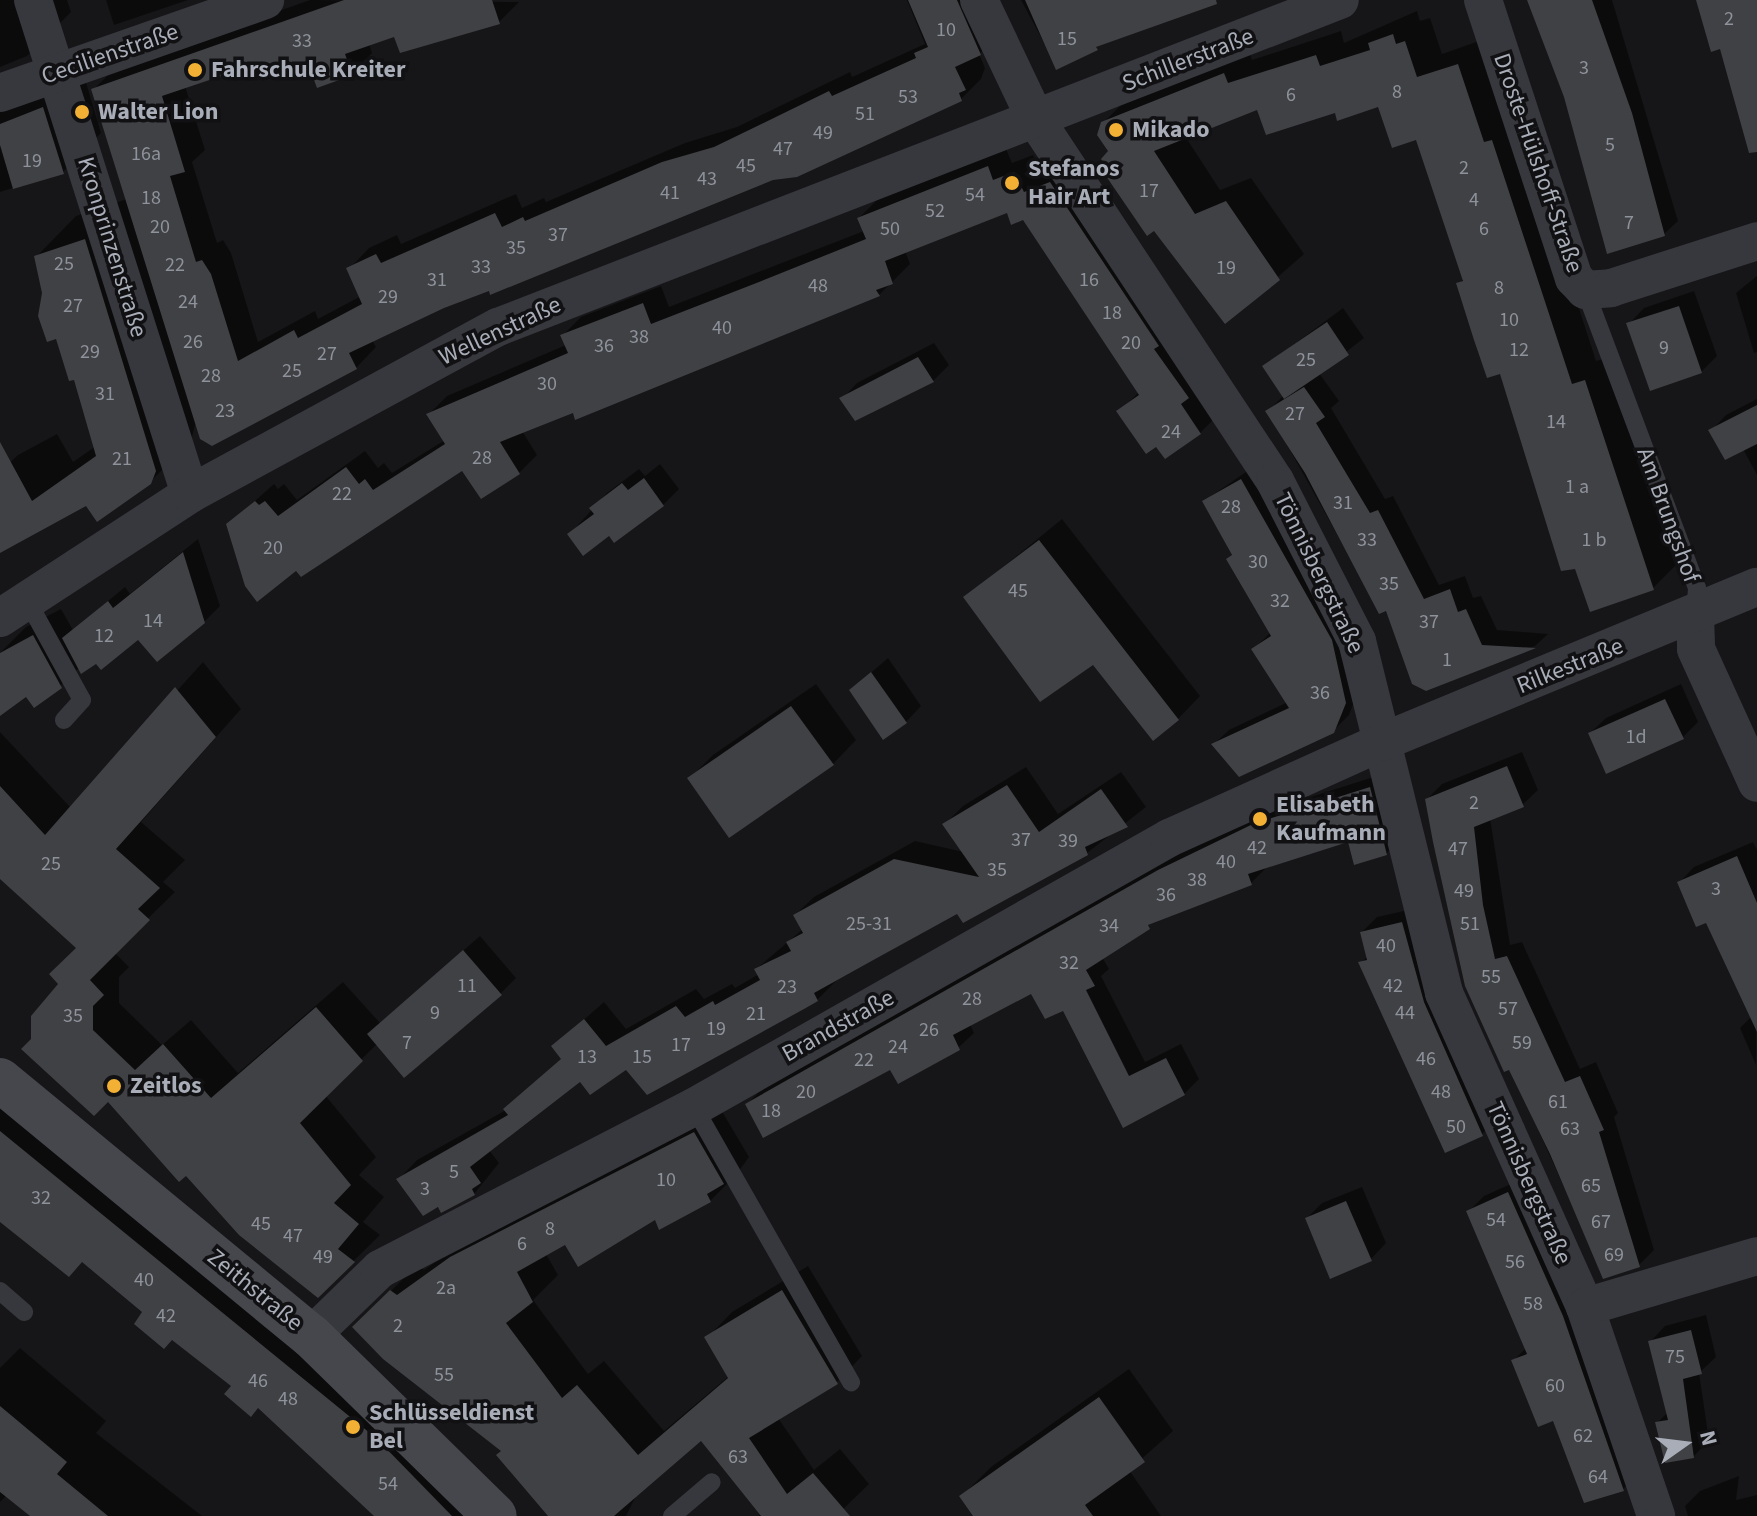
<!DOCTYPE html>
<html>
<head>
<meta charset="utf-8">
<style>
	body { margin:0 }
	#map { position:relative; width:1757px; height:1516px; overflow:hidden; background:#161618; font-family:"Source Sans 3",sans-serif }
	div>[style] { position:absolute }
	.shadow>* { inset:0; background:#0007 }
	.building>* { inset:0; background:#404145 }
	.lane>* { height:18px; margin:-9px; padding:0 9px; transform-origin:9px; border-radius:9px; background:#37383d }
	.street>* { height:38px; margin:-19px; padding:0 19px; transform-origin:19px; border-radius:19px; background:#37383d }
	.secondary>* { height:44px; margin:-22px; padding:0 22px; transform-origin:22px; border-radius:22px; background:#45474d }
	.dots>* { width:22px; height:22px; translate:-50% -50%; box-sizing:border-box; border:4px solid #111113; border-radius:50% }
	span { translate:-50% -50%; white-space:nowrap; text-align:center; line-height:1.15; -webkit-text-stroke:7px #111113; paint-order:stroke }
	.number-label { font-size:20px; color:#8e929b }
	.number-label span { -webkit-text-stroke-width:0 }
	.street-label { font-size:24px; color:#a8adb8 }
	.poi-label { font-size:24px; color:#a8adb8; font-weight:700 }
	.left { translate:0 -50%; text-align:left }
	.north { position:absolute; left:1645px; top:1404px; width:80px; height:80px; -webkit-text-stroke:6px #111113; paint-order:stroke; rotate:76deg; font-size:22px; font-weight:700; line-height:32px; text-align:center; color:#a8adb8 }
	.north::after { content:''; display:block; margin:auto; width:28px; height:36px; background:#a8adb8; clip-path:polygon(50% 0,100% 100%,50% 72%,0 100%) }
</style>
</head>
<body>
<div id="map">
	<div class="shadow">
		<i style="clip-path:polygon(0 0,67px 0,71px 12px,27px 56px,0 67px)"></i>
		<i style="clip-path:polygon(106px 0,188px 0,114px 25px)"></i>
		<i style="clip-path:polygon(310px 0,519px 2px,499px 22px,396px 34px,369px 43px,372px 53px,352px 73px,308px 59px,250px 64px,185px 86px,205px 150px,192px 162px,217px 243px,223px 240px,231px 253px,258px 342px,315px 311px,318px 319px,361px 296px,349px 269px,369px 248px,397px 235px,401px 244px,516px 194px,522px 208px,544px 198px,546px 202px,685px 143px,737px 127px,850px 72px,852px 77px,925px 44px,907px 0,985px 0,1000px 33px,979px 54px,985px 68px,981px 79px,961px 99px,444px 306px,372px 340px,376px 347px,356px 368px,196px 421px,191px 441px,150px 482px,87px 503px,0 552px,0 472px,18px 455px,57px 434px,73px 462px,96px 446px,36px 257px,76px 216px,127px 199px,93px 90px,114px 69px)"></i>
		<i style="clip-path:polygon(1021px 0,1214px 0,1103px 42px,1057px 67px)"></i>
		<i style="clip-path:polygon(1531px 0,1612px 0,1678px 221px,1664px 234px,1566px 97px)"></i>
		<i style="clip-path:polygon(1417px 11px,1420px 21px,1430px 18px,1442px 54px,1482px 40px,1517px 116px,1596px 361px,1610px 357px,1678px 563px,1653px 588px,1501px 371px,1459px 284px,1464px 278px,1418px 137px,1380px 104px,1259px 107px,1185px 136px,1220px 190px,1251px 178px,1304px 254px,1226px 322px,1112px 173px,1103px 123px,1129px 97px,1249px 50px,1252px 60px,1341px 31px,1344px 43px)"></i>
		<i style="clip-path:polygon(82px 69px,101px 133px,63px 172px,0 192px,0 102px)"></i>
		<i style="clip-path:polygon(1006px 149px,1012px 163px,1033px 155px,1042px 175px,1068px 165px,1218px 415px,1200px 433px,1157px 444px,1119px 412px,1139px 392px,1024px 218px,1008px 211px,905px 251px,910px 264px,879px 295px,522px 431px,537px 455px,519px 473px,462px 468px,301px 574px,228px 525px,274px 484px,278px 489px,284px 484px,297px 500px,365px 451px,378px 468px,384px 463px,392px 473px,445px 440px,429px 414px,447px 396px,566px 345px,563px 335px,581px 317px,661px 286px,669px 307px,779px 264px,864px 231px,859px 218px,877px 200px)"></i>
		<i style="clip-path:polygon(1757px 276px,1757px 352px,1754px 353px,1736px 293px)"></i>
		<i style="clip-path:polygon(1694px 291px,1717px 356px,1701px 372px,1629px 324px,1644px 308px)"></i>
		<i style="clip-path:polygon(1343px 308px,1364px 338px,1319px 373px,1339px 401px,1331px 408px,1385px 499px,1393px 496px,1439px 585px,1465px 576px,1473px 598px,1481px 596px,1497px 630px,1548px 634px,1535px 646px,1427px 689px,1387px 609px,1380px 611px,1268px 411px,1284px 395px,1265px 366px)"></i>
		<i style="clip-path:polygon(934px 343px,949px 365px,933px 381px,855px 418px,842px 399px,857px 383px)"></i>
		<i style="clip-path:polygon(1757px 399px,1757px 475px,1743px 449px,1711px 431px,1726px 415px)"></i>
		<i style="clip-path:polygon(660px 464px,679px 489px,663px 505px,615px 540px,610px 534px,570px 534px,607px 493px,639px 469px,645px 476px)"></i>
		<i style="clip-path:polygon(1256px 465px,1360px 687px,1349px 715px,1333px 731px,1214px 744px,1229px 730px,1288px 702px,1254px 649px,1271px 632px,1204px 501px)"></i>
		<i style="clip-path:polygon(1062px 519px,1200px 696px,1178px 719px,1093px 662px,966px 597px)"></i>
		<i style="clip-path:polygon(198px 539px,220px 606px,204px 622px,139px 637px,80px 667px,60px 686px,26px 695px,0 714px,0 653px,26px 627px,61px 609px,73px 630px,125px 587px,130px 594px)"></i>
		<i style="clip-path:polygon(888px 658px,921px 706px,906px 722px,851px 690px)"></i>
		<i style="clip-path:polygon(203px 662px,241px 709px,141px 822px,185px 860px,163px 882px,175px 892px,114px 952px,129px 967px,119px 977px,119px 1003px,162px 1045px,191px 1020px,238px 1073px,343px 982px,380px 1023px,480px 936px,516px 978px,500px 994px,377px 1044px,325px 1095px,376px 1157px,359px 1175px,384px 1197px,363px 1222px,380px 1235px,318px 1296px,108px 1099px,33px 1040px,79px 947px,0 877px,0 732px,71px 808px)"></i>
		<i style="clip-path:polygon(816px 684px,856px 740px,833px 764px,690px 778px,713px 755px)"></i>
		<i style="clip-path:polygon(1681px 684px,1698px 722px,1682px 738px,1590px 733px,1606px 718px)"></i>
		<i style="clip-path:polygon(1522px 752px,1538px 790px,1522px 805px,1490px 818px,1510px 945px,1522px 942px,1580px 1069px,1596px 1062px,1618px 1113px,1614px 1117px,1654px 1250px,1639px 1265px,1604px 1276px,1510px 1067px,1427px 799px,1442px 784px)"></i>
		<i style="clip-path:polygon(1026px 767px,1058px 814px,1121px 772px,1146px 807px,1087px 853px,958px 912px,836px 981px,817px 1000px,580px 1080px,489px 1150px,499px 1163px,474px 1194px,423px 1213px,399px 1179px,417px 1160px,506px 1110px,563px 1058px,554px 1046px,604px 1002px,626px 1029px,696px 989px,704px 999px,732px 984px,735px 988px,759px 974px,756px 969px,803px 929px,795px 915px,814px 897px,915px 841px,964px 852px,945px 824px,963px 806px)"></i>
		<i style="clip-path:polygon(1386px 773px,1401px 838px,1386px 854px,1349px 840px,1266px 868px,1251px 883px,1156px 920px,1102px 957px,1109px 969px,1101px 976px,1145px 1062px,1181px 1044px,1199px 1079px,1184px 1094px,1123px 1125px,1064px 1009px,1032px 991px,970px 1024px,974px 1033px,958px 1048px,747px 1104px,762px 1089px,1175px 855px,1270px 810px)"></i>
		<i style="clip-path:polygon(1753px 842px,1757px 850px,1756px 1065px,1740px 1028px,1752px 1016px,1707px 920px,1679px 883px,1694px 867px)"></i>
		<i style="clip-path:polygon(1417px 908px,1497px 1119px,1482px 1134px,1446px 1150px,1361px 963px,1368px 956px,1362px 932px,1377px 917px)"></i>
		<i style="clip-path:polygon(0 1094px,492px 1516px,380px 1516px,310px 1457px,314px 1453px,84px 1260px,0 1219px)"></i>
		<i style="clip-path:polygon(720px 1108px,749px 1157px,736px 1175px,710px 1201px,566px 1243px,546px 1254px,558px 1275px,533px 1300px,588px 1374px,604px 1361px,664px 1431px,729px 1376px,707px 1338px,732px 1312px,808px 1266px,862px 1356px,837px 1382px,778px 1418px,814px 1470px,840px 1449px,869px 1484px,836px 1516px,758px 1516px,764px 1512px,701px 1439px,637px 1494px,626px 1516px,550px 1516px,504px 1450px,355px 1327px,417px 1265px,424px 1270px,478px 1232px)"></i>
		<i style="clip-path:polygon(1524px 1178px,1639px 1474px,1623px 1489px,1554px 1419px,1513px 1361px,1526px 1348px,1469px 1211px,1484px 1196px)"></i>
		<i style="clip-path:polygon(1362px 1187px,1386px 1243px,1371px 1259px,1307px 1218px,1322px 1203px)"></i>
		<i style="clip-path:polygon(1706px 1315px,1716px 1357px,1699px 1373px,1709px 1440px,1694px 1456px,1657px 1423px,1668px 1412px,1650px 1342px,1665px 1326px)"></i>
		<i style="clip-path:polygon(20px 1348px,106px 1421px,96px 1433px,202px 1516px,33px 1516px,7px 1495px,0 1502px,0 1368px)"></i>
		<i style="clip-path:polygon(1129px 1369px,1173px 1431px,1129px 1470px,1161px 1516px,976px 1516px,962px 1496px,991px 1467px)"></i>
		<i style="clip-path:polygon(1739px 1476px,1736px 1500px,1757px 1495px,1757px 1516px,1688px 1516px,1685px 1506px,1700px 1491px)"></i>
	</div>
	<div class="building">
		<i style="clip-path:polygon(344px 0,492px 0,500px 24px,400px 53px,394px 37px,345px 54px,353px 75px,317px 88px,307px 61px,254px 80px,248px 67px,162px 96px,185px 172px,170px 176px,196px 262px,202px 260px,211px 274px,238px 361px,294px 330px,298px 338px,362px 304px,346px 268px,376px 254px,381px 263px,495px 213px,502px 227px,523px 217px,525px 221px,662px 162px,714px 147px,829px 91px,832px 96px,916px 58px,914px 53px,928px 47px,908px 0,957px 0,981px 55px,955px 67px,966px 90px,959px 93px,962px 101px,797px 177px,773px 180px,490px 295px,489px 291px,444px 308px,349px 353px,357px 369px,212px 446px,200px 439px,91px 89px)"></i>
		<i style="clip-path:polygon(1025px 0,1216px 0,1217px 4px,1096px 47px,1098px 50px,1056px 70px)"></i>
		<i style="clip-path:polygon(1527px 0,1592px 0,1632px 113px,1665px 236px,1607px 254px,1564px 97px)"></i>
		<i style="clip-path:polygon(1696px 0,1757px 0,1757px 152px,1749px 153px,1720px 49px,1711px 52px)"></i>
		<i style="clip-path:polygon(1393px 34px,1396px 44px,1405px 41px,1417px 77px,1458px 64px,1484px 142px,1492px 140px,1572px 384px,1585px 380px,1654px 590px,1590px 612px,1575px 569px,1561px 571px,1500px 374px,1487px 378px,1474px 340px,1456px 283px,1463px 281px,1416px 140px,1392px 148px,1378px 107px,1337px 121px,1335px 113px,1266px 135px,1257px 110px,1154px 151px,1195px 214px,1226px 201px,1280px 280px,1225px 324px,1154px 231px,1147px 236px,1106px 176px,1110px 173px,1101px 159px,1108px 151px,1097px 135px,1101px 122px,1224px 73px,1228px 83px,1316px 55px,1320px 66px,1370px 50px,1368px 43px)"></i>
		<i style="clip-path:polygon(43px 107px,64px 174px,13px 189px,0 145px,0 124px)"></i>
		<i style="clip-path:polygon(988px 166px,993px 180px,1014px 172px,1024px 192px,1050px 182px,1159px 346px,1154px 349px,1189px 398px,1181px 404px,1201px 434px,1165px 459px,1156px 447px,1146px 454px,1116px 411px,1139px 395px,1023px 220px,1011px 225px,1007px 213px,885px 261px,893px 284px,876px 290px,880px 296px,575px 420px,573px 413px,500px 442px,520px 474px,481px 499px,462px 471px,301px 577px,296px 571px,257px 602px,245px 586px,226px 524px,255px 501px,259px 505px,265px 501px,278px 516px,346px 467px,359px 484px,365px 479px,373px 490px,445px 444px,426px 414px,568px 353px,560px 335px,643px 303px,651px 324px,759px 282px,866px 239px,857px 218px)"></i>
		<i style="clip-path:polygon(85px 239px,156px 471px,151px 484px,97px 522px,86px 506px,0 553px,0 442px,32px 501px,96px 456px,74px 380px,69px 381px,56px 339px,47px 342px,38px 316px,42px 293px,34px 256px)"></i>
		<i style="clip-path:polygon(1679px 306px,1702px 373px,1650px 391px,1626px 323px)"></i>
		<i style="clip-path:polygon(1327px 322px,1349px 355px,1284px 399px,1262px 366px)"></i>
		<i style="clip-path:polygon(918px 357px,934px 382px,855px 421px,839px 398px)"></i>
		<i style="clip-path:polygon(1304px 387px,1325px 417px,1316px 423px,1370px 513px,1378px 510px,1424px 599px,1450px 589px,1458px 612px,1466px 609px,1482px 645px,1536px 648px,1426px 691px,1412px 684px,1386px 611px,1379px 614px,1305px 473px,1265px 411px)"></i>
		<i style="clip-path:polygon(1757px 405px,1757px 444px,1725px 460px,1708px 430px)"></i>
		<i style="clip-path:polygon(644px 478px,664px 506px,614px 543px,609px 536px,583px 556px,567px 534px,594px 514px,589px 508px,622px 483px,628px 490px)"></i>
		<i style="clip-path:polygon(1241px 479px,1332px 640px,1346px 703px,1334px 733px,1239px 777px,1211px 744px,1289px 708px,1251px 649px,1271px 636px,1226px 559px,1232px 555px,1202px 501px)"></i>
		<i style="clip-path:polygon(1039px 540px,1179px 720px,1153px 741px,1093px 665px,1040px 702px,963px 597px)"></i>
		<i style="clip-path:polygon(183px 552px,205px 623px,157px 662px,138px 640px,101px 670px,96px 664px,81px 674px,62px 638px,108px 601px,113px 608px)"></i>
		<i style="clip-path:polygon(33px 635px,62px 688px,34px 708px,26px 697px,0 716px,0 653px)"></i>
		<i style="clip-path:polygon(871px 672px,907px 723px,883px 740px,849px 690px)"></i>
		<i style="clip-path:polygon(175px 687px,216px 737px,116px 849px,160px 888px,138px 909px,150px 920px,90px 980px,104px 995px,93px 1006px,93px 1030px,135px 1070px,163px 1044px,211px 1098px,316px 1007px,363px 1061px,300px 1123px,351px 1185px,334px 1203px,359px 1224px,338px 1249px,355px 1262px,318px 1298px,239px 1235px,186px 1176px,179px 1182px,108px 1102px,94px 1116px,21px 1049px,31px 1039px,31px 1016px,58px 984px,49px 974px,76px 948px,0 879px,0 786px,45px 835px)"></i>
		<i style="clip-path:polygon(1665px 699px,1684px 739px,1606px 774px,1588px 733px)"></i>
		<i style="clip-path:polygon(791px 706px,834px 765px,729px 838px,687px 778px)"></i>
		<i style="clip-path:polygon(1507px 766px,1524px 807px,1474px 827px,1483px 905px,1495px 959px,1507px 956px,1565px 1082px,1580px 1076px,1604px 1130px,1599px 1132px,1640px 1267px,1603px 1279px,1550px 1154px,1509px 1070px,1504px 1072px,1465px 986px,1433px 842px,1425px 799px)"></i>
		<i style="clip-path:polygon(1007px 785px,1039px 832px,1101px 789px,1128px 827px,1085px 847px,1088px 855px,963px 923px,957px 914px,877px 958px,814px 993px,818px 1001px,804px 1009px,647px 1095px,626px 1070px,590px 1095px,580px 1082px,470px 1167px,481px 1183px,472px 1189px,475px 1195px,441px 1213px,438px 1207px,423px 1216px,396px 1179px,508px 1115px,503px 1109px,561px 1059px,551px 1046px,584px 1019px,606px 1046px,676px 1006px,685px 1017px,713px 1001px,715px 1005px,760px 980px,754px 969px,791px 951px,786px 942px,803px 933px,793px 915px,894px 859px,979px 877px,942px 824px)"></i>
		<i style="clip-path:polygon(1370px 787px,1387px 855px,1354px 865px,1348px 842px,1248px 874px,1252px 885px,1148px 925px,1150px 929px,1086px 970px,1095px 986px,1086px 990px,1129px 1076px,1166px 1058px,1185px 1095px,1123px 1128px,1063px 1011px,1045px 1019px,1031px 994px,953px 1035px,960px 1050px,898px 1084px,890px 1070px,763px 1138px,745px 1104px,1158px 870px,1253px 824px)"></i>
		<i style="clip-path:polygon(1737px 856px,1757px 903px,1757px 1032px,1706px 923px,1696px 927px,1677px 882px)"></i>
		<i style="clip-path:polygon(1402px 922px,1424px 1002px,1483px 1136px,1445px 1153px,1358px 962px,1367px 960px,1360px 932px)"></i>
		<i style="clip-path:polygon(463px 950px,502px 995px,404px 1078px,367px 1034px)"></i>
		<i style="clip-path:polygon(0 1131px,376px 1438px,452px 1516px,374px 1516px,258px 1408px,251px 1417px,224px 1394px,231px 1386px,172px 1340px,164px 1349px,134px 1324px,142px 1312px,82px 1262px,69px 1277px,0 1222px)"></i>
		<i style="clip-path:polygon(694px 1132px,724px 1184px,707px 1194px,711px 1202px,659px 1230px,655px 1220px,578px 1267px,565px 1245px,517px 1272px,533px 1302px,506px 1323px,562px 1398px,577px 1385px,638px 1455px,728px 1378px,704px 1337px,782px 1290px,838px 1384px,749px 1438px,787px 1494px,813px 1473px,850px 1516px,761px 1516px,701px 1441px,614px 1516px,548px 1516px,496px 1455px,501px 1451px,383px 1359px,352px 1327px,390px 1290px,397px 1295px,450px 1257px)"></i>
		<i style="clip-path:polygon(1508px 1192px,1563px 1316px,1624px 1491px,1584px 1503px,1553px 1421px,1538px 1427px,1511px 1360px,1527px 1354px,1466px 1211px)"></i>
		<i style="clip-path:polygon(1346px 1201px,1372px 1261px,1330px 1279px,1305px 1218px)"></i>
		<i style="clip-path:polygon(1691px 1330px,1702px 1374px,1683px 1379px,1694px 1458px,1665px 1463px,1655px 1422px,1668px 1420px,1648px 1341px)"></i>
		<i style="clip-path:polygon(1099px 1397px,1145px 1462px,1085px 1505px,1093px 1516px,973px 1516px,959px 1496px)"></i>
		<i style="clip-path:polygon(0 1406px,67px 1462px,57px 1474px,108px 1516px,30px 1516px,0 1492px)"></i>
	</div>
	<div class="lane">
		<i style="left:1585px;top:290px;width:318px;rotate:69.4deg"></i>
		<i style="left:1697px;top:588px;width:27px;rotate:94deg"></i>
		<i style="left:27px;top:600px;width:114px;rotate:61.2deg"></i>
		<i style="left:82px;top:700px;width:27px;rotate:132deg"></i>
		<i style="left:694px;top:1107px;width:317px;rotate:60.3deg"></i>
		<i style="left:0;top:1291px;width:32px;rotate:41deg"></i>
		<i style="left:672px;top:1516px;width:52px;rotate:-40.4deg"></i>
	</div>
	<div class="street">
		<i style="left:33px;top:0;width:518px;rotate:72.37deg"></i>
		<i style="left:979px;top:0;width:133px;rotate:64.6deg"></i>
		<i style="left:1036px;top:120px;width:433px;rotate:56.5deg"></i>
		<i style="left:1275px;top:481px;width:180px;rotate:62.9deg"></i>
		<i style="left:1357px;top:641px;width:363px;rotate:76.1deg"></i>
		<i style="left:1444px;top:993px;width:344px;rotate:65.8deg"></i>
		<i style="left:1585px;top:1307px;width:221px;rotate:71.2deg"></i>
		<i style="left:1483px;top:0;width:293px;rotate:71.9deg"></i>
		<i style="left:1574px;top:278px;width:16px;rotate:47deg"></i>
		<i style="left:1585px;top:290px;width:26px;rotate:-4deg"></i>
		<i style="left:1611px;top:288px;width:153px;rotate:-17.8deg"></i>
		<i style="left:0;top:93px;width:281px;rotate:-19.3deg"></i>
		<i style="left:1695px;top:616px;width:33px;rotate:88deg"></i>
		<i style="left:1696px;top:649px;width:147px;rotate:65.5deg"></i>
		<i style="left:0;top:618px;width:227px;rotate:-33.1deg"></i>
		<i style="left:190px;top:494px;width:350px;rotate:-28.5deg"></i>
		<i style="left:498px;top:327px;width:903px;rotate:-21.22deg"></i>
		<i style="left:1585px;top:1307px;width:179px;rotate:-16.5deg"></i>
		<i style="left:311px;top:1336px;width:96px;rotate:-44.2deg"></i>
		<i style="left:380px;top:1269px;width:353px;rotate:-27.3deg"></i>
		<i style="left:694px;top:1107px;width:546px;rotate:-29.52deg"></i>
		<i style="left:1169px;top:838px;width:234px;rotate:-24.3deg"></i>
		<i style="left:1382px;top:742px;width:406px;rotate:-22.5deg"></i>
	</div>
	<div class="secondary">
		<i style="left:0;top:1080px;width:403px;rotate:39.5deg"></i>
		<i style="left:311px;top:1336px;width:257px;rotate:44.4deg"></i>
	</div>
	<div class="dots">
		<i style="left:195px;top:70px;background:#f2b134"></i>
		<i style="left:82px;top:112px;background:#f2b134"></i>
		<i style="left:1116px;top:130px;background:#f2b134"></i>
		<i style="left:1012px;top:183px;background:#f2b134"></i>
		<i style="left:1260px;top:819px;background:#f2b134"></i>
		<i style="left:114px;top:1086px;background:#f2b134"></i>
		<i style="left:353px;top:1427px;background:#f2b134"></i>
	</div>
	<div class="number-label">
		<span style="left:1729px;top:19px">2</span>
		<span style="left:946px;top:30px">10</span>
		<span style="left:1067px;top:39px">15</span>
		<span style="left:302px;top:41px">33</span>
		<span style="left:1584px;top:68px">3</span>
		<span style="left:1397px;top:92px">8</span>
		<span style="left:1291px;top:95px">6</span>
		<span style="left:908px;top:97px">53</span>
		<span style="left:865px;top:114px">51</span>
		<span style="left:823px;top:133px">49</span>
		<span style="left:1610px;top:145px">5</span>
		<span style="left:783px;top:149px">47</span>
		<span style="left:146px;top:154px">16a</span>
		<span style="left:32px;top:161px">19</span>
		<span style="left:746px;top:166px">45</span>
		<span style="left:1464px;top:168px">2</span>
		<span style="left:707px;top:179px">43</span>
		<span style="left:1149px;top:191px">17</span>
		<span style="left:670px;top:193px">41</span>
		<span style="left:975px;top:195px">54</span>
		<span style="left:151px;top:198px">18</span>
		<span style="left:1474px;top:200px">4</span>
		<span style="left:935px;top:211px">52</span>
		<span style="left:1629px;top:223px">7</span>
		<span style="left:160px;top:227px">20</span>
		<span style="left:890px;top:229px">50</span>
		<span style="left:1484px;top:229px">6</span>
		<span style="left:558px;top:235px">37</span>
		<span style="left:516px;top:248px">35</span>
		<span style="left:64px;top:264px">25</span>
		<span style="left:175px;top:265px">22</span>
		<span style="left:481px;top:267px">33</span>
		<span style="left:1226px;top:268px">19</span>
		<span style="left:437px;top:280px">31</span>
		<span style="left:1089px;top:280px">16</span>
		<span style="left:818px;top:286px">48</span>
		<span style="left:1499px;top:288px">8</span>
		<span style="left:388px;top:297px">29</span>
		<span style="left:188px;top:302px">24</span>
		<span style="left:73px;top:306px">27</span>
		<span style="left:1112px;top:313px">18</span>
		<span style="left:1509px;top:320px">10</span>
		<span style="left:722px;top:328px">40</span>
		<span style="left:639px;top:337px">38</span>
		<span style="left:193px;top:342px">26</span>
		<span style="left:1131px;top:343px">20</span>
		<span style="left:604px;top:346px">36</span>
		<span style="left:1664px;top:348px">9</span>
		<span style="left:1519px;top:350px">12</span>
		<span style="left:90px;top:352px">29</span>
		<span style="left:327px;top:354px">27</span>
		<span style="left:1306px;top:360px">25</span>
		<span style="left:292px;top:371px">25</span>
		<span style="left:211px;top:376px">28</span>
		<span style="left:547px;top:384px">30</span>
		<span style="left:105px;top:394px">31</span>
		<span style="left:225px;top:411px">23</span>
		<span style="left:1295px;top:414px">27</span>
		<span style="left:1556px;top:422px">14</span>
		<span style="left:1171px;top:432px">24</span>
		<span style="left:482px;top:458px">28</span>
		<span style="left:122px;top:459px">21</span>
		<span style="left:1577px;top:487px">1 a</span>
		<span style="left:342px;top:494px">22</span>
		<span style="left:1343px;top:503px">31</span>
		<span style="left:1231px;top:507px">28</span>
		<span style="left:1367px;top:540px">33</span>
		<span style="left:1594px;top:540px">1 b</span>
		<span style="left:273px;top:548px">20</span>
		<span style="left:1258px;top:562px">30</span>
		<span style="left:1389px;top:584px">35</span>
		<span style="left:1018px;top:591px">45</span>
		<span style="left:1280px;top:601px">32</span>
		<span style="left:153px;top:621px">14</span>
		<span style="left:1429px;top:622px">37</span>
		<span style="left:104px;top:636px">12</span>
		<span style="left:1447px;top:660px">1</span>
		<span style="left:1320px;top:693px">36</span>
		<span style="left:1636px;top:737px">1d</span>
		<span style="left:1474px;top:803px">2</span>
		<span style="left:1021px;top:840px">37</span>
		<span style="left:1068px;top:841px">39</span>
		<span style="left:1257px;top:848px">42</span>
		<span style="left:1458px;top:849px">47</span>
		<span style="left:1226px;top:862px">40</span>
		<span style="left:51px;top:864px">25</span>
		<span style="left:997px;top:870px">35</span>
		<span style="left:1197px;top:880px">38</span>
		<span style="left:1716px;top:889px">3</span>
		<span style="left:1464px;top:891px">49</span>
		<span style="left:1166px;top:895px">36</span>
		<span style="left:869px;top:924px">25-31</span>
		<span style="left:1470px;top:924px">51</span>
		<span style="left:1109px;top:926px">34</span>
		<span style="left:1386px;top:946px">40</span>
		<span style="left:1069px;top:963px">32</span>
		<span style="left:1491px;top:977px">55</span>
		<span style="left:467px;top:986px">11</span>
		<span style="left:1393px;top:986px">42</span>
		<span style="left:787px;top:987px">23</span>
		<span style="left:972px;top:999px">28</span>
		<span style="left:1508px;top:1009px">57</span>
		<span style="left:435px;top:1013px">9</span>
		<span style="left:1405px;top:1013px">44</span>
		<span style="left:756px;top:1014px">21</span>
		<span style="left:73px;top:1016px">35</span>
		<span style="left:716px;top:1029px">19</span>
		<span style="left:929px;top:1030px">26</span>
		<span style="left:407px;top:1043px">7</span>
		<span style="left:1522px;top:1043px">59</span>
		<span style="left:681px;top:1045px">17</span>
		<span style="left:898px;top:1047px">24</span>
		<span style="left:587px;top:1057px">13</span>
		<span style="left:642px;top:1057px">15</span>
		<span style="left:1426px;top:1059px">46</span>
		<span style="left:864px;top:1060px">22</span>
		<span style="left:806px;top:1092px">20</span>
		<span style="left:1441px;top:1092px">48</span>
		<span style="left:1558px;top:1102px">61</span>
		<span style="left:771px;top:1111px">18</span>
		<span style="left:1456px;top:1127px">50</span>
		<span style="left:1570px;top:1129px">63</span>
		<span style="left:454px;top:1172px">5</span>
		<span style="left:666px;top:1180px">10</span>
		<span style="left:1591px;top:1186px">65</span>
		<span style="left:425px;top:1189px">3</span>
		<span style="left:41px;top:1198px">32</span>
		<span style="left:1496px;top:1220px">54</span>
		<span style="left:1601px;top:1222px">67</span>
		<span style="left:261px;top:1224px">45</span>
		<span style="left:550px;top:1229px">8</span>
		<span style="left:293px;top:1236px">47</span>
		<span style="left:522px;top:1244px">6</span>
		<span style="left:1614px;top:1255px">69</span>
		<span style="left:323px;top:1257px">49</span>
		<span style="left:1515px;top:1262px">56</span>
		<span style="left:144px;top:1280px">40</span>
		<span style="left:446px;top:1288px">2a</span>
		<span style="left:1533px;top:1304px">58</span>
		<span style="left:166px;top:1316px">42</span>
		<span style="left:398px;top:1326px">2</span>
		<span style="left:1675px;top:1357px">75</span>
		<span style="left:444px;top:1375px">55</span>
		<span style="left:258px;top:1381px">46</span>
		<span style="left:1555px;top:1386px">60</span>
		<span style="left:288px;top:1399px">48</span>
		<span style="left:1583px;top:1436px">62</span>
		<span style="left:738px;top:1457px">63</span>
		<span style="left:1598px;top:1477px">64</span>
		<span style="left:388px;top:1484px">54</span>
	</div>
	<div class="street-label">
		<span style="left:110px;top:54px;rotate:-19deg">Cecilienstraße</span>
		<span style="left:1188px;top:60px;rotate:-21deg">Schillerstraße</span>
		<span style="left:1538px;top:163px;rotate:71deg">Droste-Hülshoff-Straße</span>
		<span style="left:112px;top:247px;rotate:73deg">Kronprinzenstraße</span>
		<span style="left:500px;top:331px;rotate:-25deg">Wellenstraße</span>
		<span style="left:1668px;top:515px;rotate:70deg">Am Brungshof</span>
		<span style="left:1319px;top:573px;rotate:64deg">Tönnisbergstraße</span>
		<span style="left:1570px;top:666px;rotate:-22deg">Rilkestraße</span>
		<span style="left:838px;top:1026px;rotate:-29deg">Brandstraße</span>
		<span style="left:1529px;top:1183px;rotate:66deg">Tönnisbergstraße</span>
		<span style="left:255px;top:1290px;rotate:39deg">Zeithstraße</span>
	</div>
	<div class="poi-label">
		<span class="left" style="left:211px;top:70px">Fahrschule Kreiter</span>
		<span class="left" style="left:98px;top:112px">Walter Lion</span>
		<span class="left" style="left:1132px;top:130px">Mikado</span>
		<span class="left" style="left:1028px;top:183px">Stefanos<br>Hair Art</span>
		<span class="left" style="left:1276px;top:819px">Elisabeth<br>Kaufmann</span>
		<span class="left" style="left:130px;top:1086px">Zeitlos</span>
		<span class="left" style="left:369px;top:1427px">Schlüsseldienst<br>Bel</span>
	</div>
	<div class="north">N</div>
</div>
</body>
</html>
